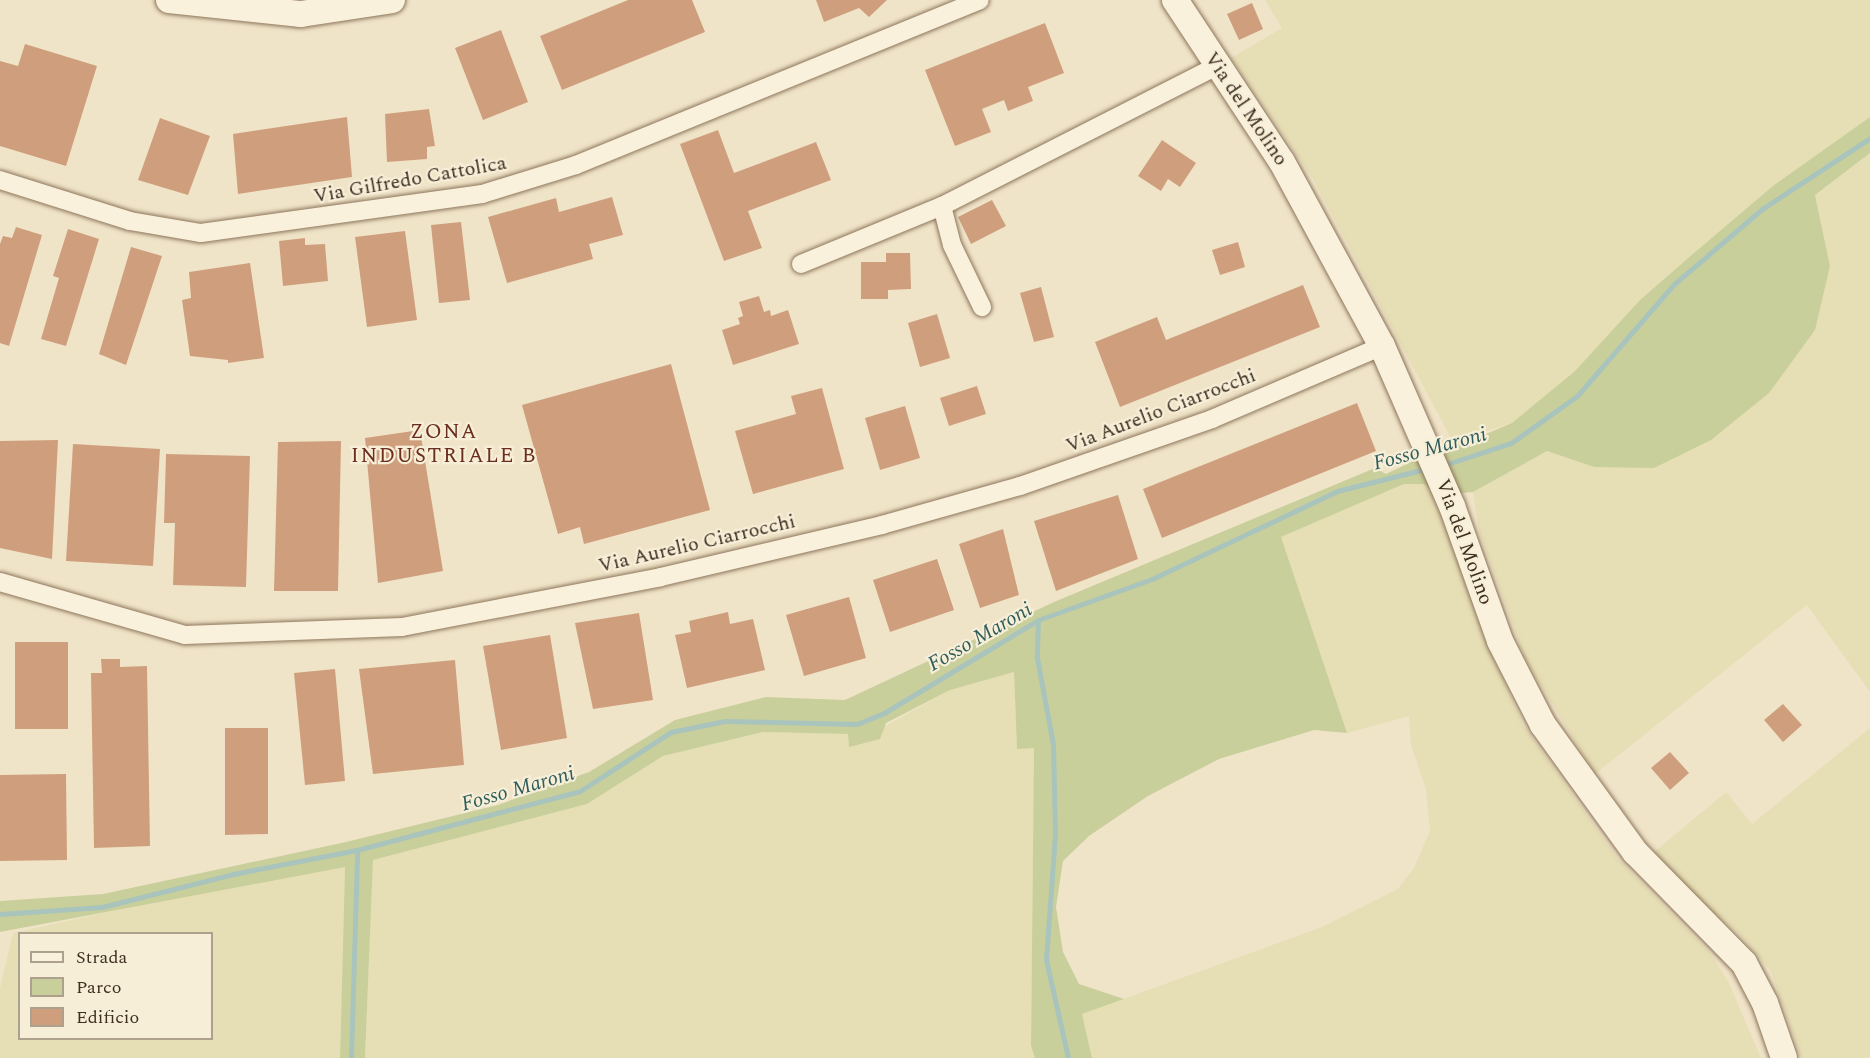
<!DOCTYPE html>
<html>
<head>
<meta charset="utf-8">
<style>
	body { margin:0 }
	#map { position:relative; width:1870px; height:1058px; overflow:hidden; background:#f0e4c8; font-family:Spectral,serif }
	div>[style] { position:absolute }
	.farmland>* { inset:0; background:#e6deb5 }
	.green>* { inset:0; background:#c9cf9b }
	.stream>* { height:5px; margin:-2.5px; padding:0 2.5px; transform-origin:2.5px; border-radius:2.5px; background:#a9c4bc }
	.building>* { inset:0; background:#cf9f7d }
	.roads { filter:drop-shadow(0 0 2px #8d765c) drop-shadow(0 0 2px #8d765c) }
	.street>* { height:18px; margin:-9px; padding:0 9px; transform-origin:9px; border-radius:9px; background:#faf1dc }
	.secondary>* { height:26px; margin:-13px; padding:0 13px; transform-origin:13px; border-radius:13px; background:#faf1dc }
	span { translate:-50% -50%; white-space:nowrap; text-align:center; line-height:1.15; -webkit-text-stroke:4.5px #f7eed8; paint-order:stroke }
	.street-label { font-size:20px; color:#3d2e20 }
	.neighbourhood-label { font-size:21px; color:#6b2e1e; letter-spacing:1.5px }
	.water-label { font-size:21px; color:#2f5d5a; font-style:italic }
	.legend { position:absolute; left:18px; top:932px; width:195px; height:108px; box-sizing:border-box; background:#f7eed8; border:2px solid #ada18e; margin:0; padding:8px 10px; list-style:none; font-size:18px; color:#3d2e20 }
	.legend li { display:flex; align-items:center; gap:12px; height:30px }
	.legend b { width:30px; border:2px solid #ada18e }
</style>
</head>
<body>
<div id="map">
	<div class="farmland">
		<i style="clip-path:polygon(1265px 0,1870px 0,1870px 117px,1774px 185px,1694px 253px,1640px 300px,1575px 371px,1512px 423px,1453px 442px,1313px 179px,1231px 58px,1282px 28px)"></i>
		<i style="clip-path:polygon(1870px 153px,1870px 692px,1807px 605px,1595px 774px,1525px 659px,1479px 531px,1473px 492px,1547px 451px,1594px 467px,1830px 266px,1815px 195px)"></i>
		<i style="clip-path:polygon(1404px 484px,1424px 484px,1438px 495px,1475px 612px,1523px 725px,1618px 859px,1710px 953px,1728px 981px,1761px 1058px,1092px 1058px,1082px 1014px,1322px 927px,1398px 889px,1414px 868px,1430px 831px,1426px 789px,1411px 745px,1409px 716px,1347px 733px,1281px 537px)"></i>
		<i style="clip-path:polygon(1014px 672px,1017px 748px,1034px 748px,1031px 1046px,1035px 1058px,365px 1058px,373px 860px,587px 804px,663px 756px,763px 732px,848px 734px,849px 746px,950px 690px)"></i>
		<i style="clip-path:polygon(1870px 728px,1870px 1058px,1801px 1058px,1771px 971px,1740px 935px,1676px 880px,1653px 853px,1726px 792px,1752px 824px)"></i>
		<i style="clip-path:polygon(evenodd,345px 867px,340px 1058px,0 1058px,0 988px,13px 933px,216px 888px,345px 867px,20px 934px,212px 934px,212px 1038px,20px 1038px,20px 934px)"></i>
	</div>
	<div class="green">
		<i style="clip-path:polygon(1870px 117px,1870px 153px,1815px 195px,1830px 266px,1815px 330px,1769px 393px,1711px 440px,1654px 468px,1594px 467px,1547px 451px,1473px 492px,1438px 495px,1424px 484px,1404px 484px,1281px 537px,1347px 733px,1314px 730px,1219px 759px,1148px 796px,1089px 836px,1063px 861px,1056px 907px,1063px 952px,1079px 984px,1124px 999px,1082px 1014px,1092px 1058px,1035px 1058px,1031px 1046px,1034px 748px,1017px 749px,1014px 672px,950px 690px,886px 723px,880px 739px,849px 747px,848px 734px,763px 732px,663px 756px,587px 804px,373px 860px,365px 1058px,340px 1058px,345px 867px,0 932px,0 901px,103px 894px,346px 842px,498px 805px,589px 772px,675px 720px,766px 697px,845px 700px,1054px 602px,1375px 468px,1386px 474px,1453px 442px,1481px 436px,1512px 423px,1575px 371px,1640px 300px,1694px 253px,1774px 185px)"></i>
	</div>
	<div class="stream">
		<i style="left:1441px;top:466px;width:74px;rotate:-18.2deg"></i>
		<i style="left:1511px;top:443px;width:81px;rotate:-35.5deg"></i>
		<i style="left:1577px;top:396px;width:147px;rotate:-49.1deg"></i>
		<i style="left:1673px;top:285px;width:117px;rotate:-40.5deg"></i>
		<i style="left:1762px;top:209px;width:129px;rotate:-33.3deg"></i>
		<i style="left:1038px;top:620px;width:38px;rotate:92deg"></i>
		<i style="left:1037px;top:658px;width:87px;rotate:79.5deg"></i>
		<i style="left:1053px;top:744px;width:90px;rotate:88.7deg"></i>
		<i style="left:1055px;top:834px;width:126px;rotate:94.1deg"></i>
		<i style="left:1046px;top:960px;width:100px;rotate:77.3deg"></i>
		<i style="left:0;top:914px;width:102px;rotate:-3.9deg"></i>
		<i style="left:102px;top:907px;width:135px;rotate:-14.1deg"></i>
		<i style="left:233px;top:874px;width:126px;rotate:-11deg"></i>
		<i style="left:357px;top:850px;width:231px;rotate:-14.8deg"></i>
		<i style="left:580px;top:791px;width:108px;rotate:-33deg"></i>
		<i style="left:671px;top:732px;width:55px;rotate:-11.5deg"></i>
		<i style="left:725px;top:721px;width:132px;rotate:1.3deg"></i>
		<i style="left:857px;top:724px;width:29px;rotate:-22deg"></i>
		<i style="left:884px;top:713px;width:180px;rotate:-31.1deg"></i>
		<i style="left:1038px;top:620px;width:121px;rotate:-19.8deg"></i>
		<i style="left:1152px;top:579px;width:205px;rotate:-25.4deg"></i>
		<i style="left:1337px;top:491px;width:95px;rotate:-14deg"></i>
		<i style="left:351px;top:1058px;width:208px;rotate:-88.3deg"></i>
	</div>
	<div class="building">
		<i style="clip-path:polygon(628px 0,692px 0,705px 32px,562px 90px,540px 36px)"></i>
		<i style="clip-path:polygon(816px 0,887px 0,869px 17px,859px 8px,824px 22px)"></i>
		<i style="clip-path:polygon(1252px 3px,1263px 29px,1239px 40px,1227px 14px)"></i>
		<i style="clip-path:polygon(1045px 23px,1064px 73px,1028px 87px,1033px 101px,1008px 111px,1004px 100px,982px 109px,991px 132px,955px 146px,925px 70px)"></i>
		<i style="clip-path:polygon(501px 30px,528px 102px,483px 120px,455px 48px)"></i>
		<i style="clip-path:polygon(25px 44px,97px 66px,66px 166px,0 146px,0 61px,18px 66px)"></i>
		<i style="clip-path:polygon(429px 109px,435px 146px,427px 147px,427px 159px,387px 162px,385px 114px)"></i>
		<i style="clip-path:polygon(347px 117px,352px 177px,238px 194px,233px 134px)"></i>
		<i style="clip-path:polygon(160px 118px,210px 136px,188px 195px,138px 180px)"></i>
		<i style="clip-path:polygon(718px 130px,734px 173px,816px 142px,831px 180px,748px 211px,762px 248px,724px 261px,680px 144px)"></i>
		<i style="clip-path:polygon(1162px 140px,1196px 163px,1180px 187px,1168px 179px,1161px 191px,1138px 176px)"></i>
		<i style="clip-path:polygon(612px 197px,623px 235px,589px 244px,593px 259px,507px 283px,488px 217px,556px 198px,559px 212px)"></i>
		<i style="clip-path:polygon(992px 200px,1006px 226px,971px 244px,958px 217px)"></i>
		<i style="clip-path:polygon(461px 222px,470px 300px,439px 303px,431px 225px)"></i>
		<i style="clip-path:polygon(16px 227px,42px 235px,9px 346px,0 343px,0 244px,3px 236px,12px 238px)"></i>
		<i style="clip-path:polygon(68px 229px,99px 239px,66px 346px,41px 339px,59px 278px,53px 276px)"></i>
		<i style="clip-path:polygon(405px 231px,417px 320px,367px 327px,355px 237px)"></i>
		<i style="clip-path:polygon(305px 238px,305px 245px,325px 244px,328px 281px,283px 286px,279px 241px)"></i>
		<i style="clip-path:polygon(1238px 242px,1245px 267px,1220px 275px,1212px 250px)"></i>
		<i style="clip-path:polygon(131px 247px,162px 256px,126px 365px,99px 354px)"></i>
		<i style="clip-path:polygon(886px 253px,910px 253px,911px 289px,888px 290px,888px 299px,861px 299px,861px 262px,886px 262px)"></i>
		<i style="clip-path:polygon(250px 263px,264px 358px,228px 363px,228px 360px,190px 356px,182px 300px,191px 298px,189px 272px)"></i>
		<i style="clip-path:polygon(1303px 285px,1320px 327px,1120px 407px,1095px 342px,1157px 317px,1166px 340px)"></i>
		<i style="clip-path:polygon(1041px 287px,1054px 337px,1034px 342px,1020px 293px)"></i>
		<i style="clip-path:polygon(759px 296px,764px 312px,770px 310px,771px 316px,788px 310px,799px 344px,733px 365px,722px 330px,740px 324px,738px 318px,743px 316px,739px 302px)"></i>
		<i style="clip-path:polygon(937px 314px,950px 358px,920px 367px,908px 323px)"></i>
		<i style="clip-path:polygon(671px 364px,710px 510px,584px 544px,580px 527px,558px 534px,522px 405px)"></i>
		<i style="clip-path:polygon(977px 386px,986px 414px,949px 426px,940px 398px)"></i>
		<i style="clip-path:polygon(822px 388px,844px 469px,753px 494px,735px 431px,796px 414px,791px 396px)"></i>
		<i style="clip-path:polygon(1357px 403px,1376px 451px,1162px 538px,1143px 489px)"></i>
		<i style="clip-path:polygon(905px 406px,920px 458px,880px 470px,865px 418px)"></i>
		<i style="clip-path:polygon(420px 430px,443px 571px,378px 583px,365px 438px)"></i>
		<i style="clip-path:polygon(58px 440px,52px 559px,0 548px,0 441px)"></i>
		<i style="clip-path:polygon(341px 441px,338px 591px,274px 591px,278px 442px)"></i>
		<i style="clip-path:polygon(73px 444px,160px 449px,153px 566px,66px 561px)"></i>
		<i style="clip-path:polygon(166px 454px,250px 456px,246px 587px,173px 585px,175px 523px,164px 523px)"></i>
		<i style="clip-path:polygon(1118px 495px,1138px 559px,1056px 591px,1034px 521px)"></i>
		<i style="clip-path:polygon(1003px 529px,1019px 595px,980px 608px,959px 544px)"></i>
		<i style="clip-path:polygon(937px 559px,954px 610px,890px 632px,873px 580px)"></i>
		<i style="clip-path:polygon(849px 597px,866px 658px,804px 676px,786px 615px)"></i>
		<i style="clip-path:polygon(728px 612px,730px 624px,753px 619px,765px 670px,687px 688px,675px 635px,691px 632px,689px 621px)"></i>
		<i style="clip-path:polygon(639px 613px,653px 700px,593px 709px,575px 623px)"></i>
		<i style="clip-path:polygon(550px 635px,567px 738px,501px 750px,483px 646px)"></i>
		<i style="clip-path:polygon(15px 642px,68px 642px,68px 729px,15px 729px)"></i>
		<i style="clip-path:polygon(101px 659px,120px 659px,120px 667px,147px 666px,150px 846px,94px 848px,91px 673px,102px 673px)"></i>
		<i style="clip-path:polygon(455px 660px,464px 765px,373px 774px,359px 669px)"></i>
		<i style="clip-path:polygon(335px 669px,345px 781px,305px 785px,294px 673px)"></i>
		<i style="clip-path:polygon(1783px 704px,1802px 725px,1783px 742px,1764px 720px)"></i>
		<i style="clip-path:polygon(225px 728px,268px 728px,268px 834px,225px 835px)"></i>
		<i style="clip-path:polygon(1670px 752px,1689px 773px,1670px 790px,1651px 768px)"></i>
		<i style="clip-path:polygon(66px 774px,67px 860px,0 861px,0 775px)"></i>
	</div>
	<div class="roads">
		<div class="street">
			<i style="left:0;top:180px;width:136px;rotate:17.5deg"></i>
			<i style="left:130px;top:221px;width:72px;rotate:9.6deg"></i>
			<i style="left:201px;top:233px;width:284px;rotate:-7.9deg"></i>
			<i style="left:482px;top:194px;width:98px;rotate:-17.1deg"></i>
			<i style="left:576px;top:165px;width:436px;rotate:-22.2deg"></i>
			<i style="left:942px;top:206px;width:40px;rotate:75.6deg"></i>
			<i style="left:952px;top:245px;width:69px;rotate:64.2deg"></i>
			<i style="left:801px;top:264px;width:152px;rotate:-22.4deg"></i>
			<i style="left:942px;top:206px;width:309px;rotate:-27deg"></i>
			<i style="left:0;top:582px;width:192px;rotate:16deg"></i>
			<i style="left:185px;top:635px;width:217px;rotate:-2.1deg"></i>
			<i style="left:402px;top:627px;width:264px;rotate:-10.9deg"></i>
			<i style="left:661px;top:577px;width:227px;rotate:-13.2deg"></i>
			<i style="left:882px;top:525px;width:143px;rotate:-15.8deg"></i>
			<i style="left:1020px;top:486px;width:203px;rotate:-19.2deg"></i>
			<i style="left:1212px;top:419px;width:185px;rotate:-23.2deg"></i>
		</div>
		<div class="secondary">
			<i style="left:169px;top:0;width:133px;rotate:6.1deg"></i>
			<i style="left:301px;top:14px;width:92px;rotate:-8.7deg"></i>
			<i style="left:1175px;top:0;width:194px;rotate:56.6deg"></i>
			<i style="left:1282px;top:162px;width:209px;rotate:61.5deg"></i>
			<i style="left:1382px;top:346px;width:175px;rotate:66.4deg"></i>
			<i style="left:1452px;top:506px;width:143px;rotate:70.4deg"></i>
			<i style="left:1500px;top:641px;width:94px;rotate:62.9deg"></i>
			<i style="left:1543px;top:725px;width:157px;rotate:54.1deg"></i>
			<i style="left:1635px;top:852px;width:156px;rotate:45.5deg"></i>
			<i style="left:1744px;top:963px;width:45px;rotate:62.3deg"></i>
			<i style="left:1765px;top:1003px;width:58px;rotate:70.9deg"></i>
		</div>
	</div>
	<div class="street-label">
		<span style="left:1246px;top:109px;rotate:56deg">Via del Molino</span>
		<span style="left:410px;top:180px;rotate:-10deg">Via Gilfredo Cattolica</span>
		<span style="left:1161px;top:411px;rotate:-21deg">Via Aurelio Ciarrocchi</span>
		<span style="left:1464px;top:542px;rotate:70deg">Via del Molino</span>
		<span style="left:697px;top:544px;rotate:-13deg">Via Aurelio Ciarrocchi</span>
	</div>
	<div class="neighbourhood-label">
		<span style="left:444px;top:444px">ZONA<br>INDUSTRIALE B</span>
	</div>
	<div class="water-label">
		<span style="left:1430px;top:449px;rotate:-15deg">Fosso Maroni</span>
		<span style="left:980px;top:637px;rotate:-30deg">Fosso Maroni</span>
		<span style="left:518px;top:789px;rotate:-16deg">Fosso Maroni</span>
	</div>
	<ul class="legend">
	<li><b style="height:8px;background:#faf1dc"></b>Strada</li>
	<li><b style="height:16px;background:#c9cf9b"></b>Parco</li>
	<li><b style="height:16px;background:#cf9f7d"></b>Edificio</li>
	</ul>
</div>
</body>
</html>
